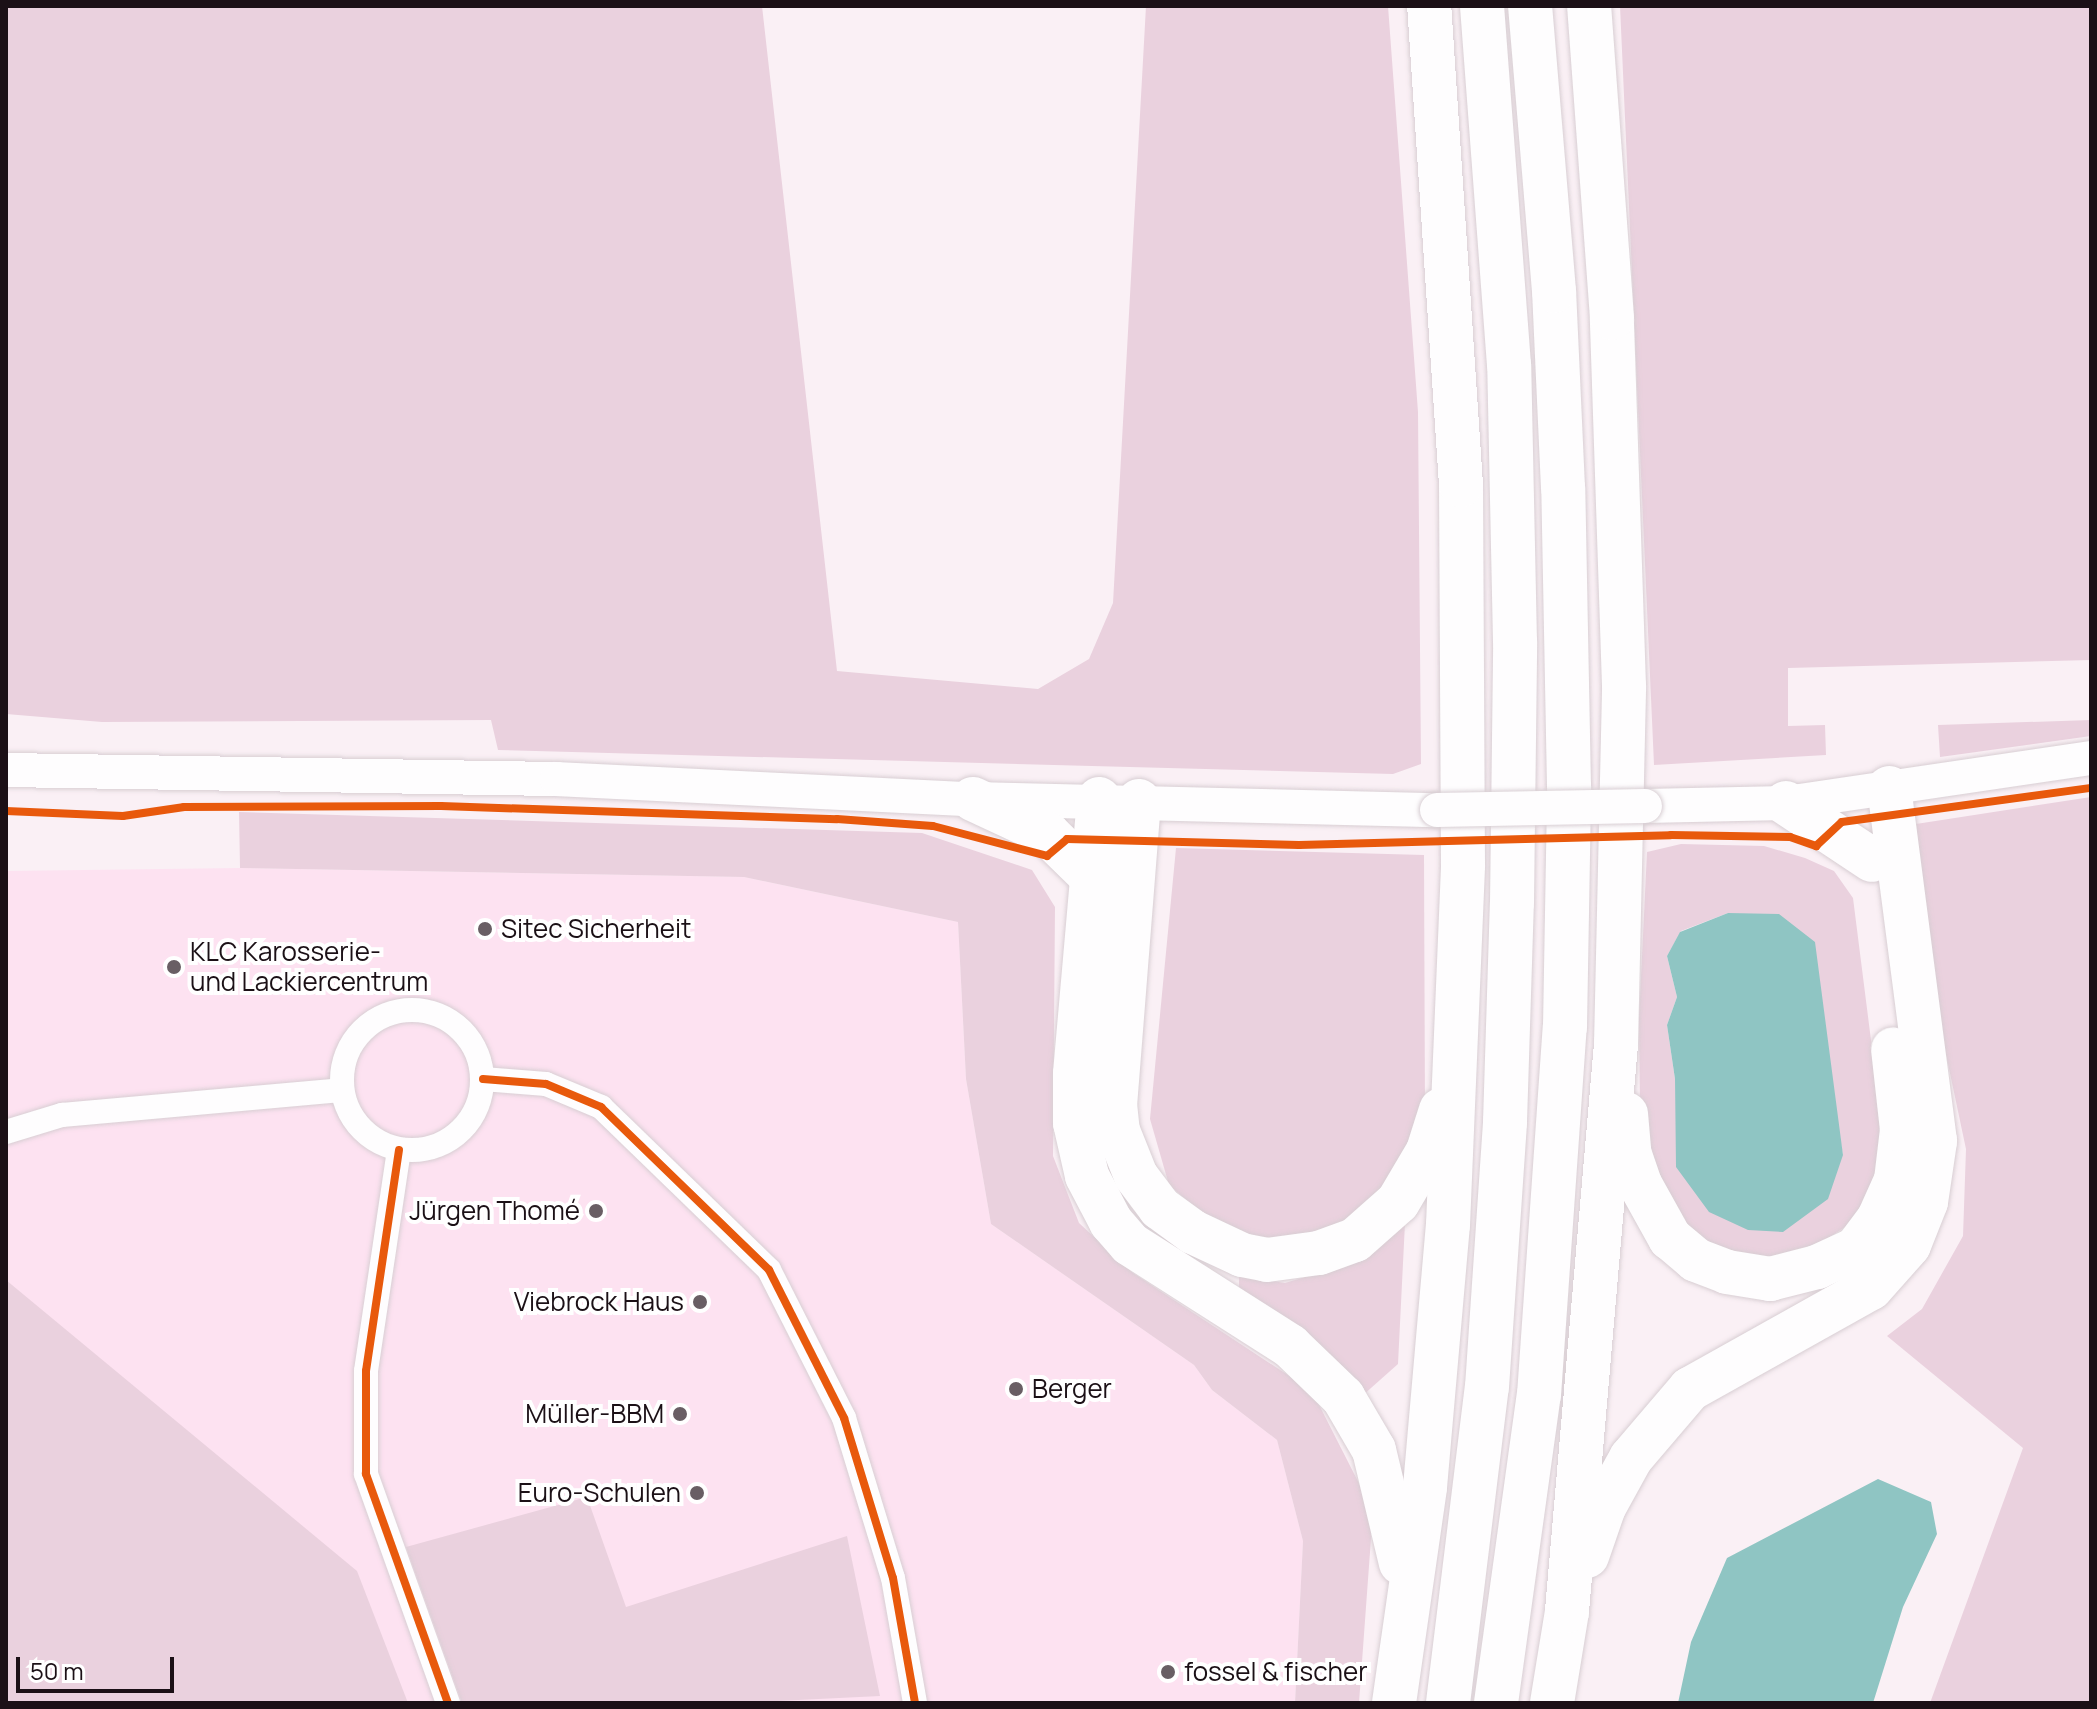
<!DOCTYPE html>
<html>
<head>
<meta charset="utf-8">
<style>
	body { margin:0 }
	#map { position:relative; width:2097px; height:1709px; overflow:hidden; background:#faf0f5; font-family:Manrope,sans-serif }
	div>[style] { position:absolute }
	.built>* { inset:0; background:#fde2f1 }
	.green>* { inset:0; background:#ead1de }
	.water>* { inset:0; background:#8fc5c3 }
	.roads { filter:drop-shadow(0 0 2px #d8ced3) drop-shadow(0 0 2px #d8ced3) }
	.street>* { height:24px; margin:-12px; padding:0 12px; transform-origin:12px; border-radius:12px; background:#fefdfe }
	.street>.ring { margin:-12px; padding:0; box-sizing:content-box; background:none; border:24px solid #fefdfe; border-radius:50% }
	.secondary>* { height:34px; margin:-17px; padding:0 17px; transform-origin:17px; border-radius:17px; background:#fefdfe }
	.highway>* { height:44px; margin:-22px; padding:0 22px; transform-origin:22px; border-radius:22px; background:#fefdfe }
	.bridges { filter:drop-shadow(0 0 2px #d8ced3) drop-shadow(0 0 2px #d8ced3) }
	.secondary-bridge>* { height:34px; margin:-17px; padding:0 17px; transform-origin:17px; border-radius:17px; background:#fefdfe }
	.cycleway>* { height:8px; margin:-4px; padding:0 4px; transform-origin:4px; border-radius:4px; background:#e8590c }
	.dots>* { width:22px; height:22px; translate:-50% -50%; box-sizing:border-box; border:4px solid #fff; border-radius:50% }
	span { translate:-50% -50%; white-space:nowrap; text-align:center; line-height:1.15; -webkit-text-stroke:8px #fff; paint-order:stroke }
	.poi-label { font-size:26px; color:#1b1016 }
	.left { translate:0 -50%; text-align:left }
	.right { translate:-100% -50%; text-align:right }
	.frame { position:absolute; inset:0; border:8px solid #1b1016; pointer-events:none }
	.scale { position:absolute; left:16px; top:1657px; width:158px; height:36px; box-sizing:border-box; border:4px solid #1b1016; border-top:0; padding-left:10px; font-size:24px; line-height:28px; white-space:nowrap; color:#1b1016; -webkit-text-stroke:6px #fff; paint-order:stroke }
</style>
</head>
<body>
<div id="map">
	<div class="built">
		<i style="clip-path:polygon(240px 868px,744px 877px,958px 922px,966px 1079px,991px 1224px,1194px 1365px,1212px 1390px,1277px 1440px,1303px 1541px,1295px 1703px,6px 1703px,6px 871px)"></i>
	</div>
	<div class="green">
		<i style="clip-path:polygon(6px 6px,762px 6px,837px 671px,1038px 689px,1089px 659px,1113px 603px,1146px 6px,1388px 6px,1418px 412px,1421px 764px,1393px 774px,498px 750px,491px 720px,102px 722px,6px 714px)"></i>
		<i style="clip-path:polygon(1620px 6px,2091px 6px,2091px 660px,1788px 668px,1788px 726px,1825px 725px,1826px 755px,1654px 765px)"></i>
		<i style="clip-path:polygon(2091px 720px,2091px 736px,1940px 757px,1938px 725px)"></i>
		<i style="clip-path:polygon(2091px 797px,2091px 1703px,1930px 1703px,2023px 1448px,1887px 1336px,1922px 1309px,1963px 1236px,1966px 1149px,1933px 993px,1916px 824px)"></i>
		<i style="clip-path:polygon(239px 812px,922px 833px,1032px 870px,1055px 907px,1053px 1156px,1079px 1223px,1133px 1273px,1312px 1391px,1373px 1511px,1359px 1703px,1295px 1703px,1303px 1541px,1277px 1440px,1212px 1390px,1194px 1365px,991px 1224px,966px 1079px,958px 922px,744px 877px,240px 868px)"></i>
		<i style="clip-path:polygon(evenodd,1681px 844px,1764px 846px,1805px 858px,1834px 871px,1853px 898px,1883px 1135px,1872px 1187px,1851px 1223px,1801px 1256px,1757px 1259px,1721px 1250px,1678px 1223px,1652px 1178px,1640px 1109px,1639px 1019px,1647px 852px,1681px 844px,1728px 913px,1830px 1084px,1843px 1155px,1675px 1079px,1667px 1025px,1677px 997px,1667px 956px,1681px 931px,1728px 913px)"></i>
		<i style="clip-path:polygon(1176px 848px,1424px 855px,1425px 1113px,1396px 1179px,1345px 1223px,1306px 1240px,1263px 1241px,1211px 1221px,1169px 1185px,1150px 1119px)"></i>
		<i style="clip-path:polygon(1405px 1223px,1398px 1364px,1362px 1396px,1239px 1297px,1239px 1276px,1285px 1283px,1345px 1265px)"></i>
		<i style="clip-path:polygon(6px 1280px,357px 1571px,408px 1703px,6px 1703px)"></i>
		<i style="clip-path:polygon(587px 1497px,626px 1607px,847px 1536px,880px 1696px,737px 1703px,462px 1703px,406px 1547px)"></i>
	</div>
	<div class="water">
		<i style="clip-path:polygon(1728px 913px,1779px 914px,1815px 942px,1843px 1155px,1828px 1199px,1783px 1232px,1748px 1230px,1709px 1212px,1676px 1167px,1675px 1079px,1667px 1025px,1677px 997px,1667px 956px,1680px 932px)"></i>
		<i style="clip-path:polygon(1878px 1479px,1931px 1502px,1937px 1534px,1903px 1607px,1873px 1703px,1678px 1703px,1691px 1642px,1727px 1558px)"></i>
	</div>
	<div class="roads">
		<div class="street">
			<i class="ring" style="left:342px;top:1010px;width:116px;height:116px"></i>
			<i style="left:483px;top:1079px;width:63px;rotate:4.5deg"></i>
			<i style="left:546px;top:1084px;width:60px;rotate:22.7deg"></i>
			<i style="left:601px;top:1107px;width:234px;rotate:44.1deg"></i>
			<i style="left:769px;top:1270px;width:166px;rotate:63.1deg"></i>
			<i style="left:844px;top:1418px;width:167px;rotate:73deg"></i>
			<i style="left:893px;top:1578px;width:127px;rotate:80deg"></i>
			<i style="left:6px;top:1132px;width:59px;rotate:-16.9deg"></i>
			<i style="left:62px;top:1115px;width:280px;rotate:-5.1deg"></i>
			<i style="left:399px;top:1150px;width:223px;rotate:98.5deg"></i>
			<i style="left:366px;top:1371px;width:103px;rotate:90deg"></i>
			<i style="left:366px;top:1474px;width:243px;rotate:70.3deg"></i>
		</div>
		<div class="secondary">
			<i style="left:6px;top:770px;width:551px;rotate:0.94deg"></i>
			<i style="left:557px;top:779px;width:416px;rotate:2.8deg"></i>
			<i style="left:973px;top:799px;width:464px;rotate:1.4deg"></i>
			<i style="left:1645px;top:806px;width:141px;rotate:-1.2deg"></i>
			<i style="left:1786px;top:803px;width:308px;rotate:-8.4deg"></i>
		</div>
		<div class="highway">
			<i style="left:973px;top:799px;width:83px;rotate:25deg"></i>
			<i style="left:1048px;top:834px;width:63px;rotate:44.4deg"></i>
			<i style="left:1099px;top:799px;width:276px;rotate:95deg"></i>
			<i style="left:1075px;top:1074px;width:49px;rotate:90deg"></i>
			<i style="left:1075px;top:1123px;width:54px;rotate:77.2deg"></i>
			<i style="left:1087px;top:1176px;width:52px;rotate:62.4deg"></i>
			<i style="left:1111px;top:1222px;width:29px;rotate:49deg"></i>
			<i style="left:1130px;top:1244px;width:190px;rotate:32.5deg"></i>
			<i style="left:1290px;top:1346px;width:74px;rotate:43.9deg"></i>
			<i style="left:1343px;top:1397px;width:61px;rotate:59.7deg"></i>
			<i style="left:1374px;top:1450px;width:116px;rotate:76.6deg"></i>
			<i style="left:1139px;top:801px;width:304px;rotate:94.5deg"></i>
			<i style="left:1115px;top:1104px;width:27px;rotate:84deg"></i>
			<i style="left:1118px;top:1131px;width:48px;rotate:68.2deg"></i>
			<i style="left:1136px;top:1176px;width:40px;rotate:53deg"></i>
			<i style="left:1160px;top:1208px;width:41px;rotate:36deg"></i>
			<i style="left:1193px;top:1232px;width:54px;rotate:25.1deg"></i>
			<i style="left:1242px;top:1255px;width:25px;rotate:11deg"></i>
			<i style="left:1267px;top:1260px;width:52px;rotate:-7.7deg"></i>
			<i style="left:1319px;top:1253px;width:38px;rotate:-20deg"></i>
			<i style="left:1355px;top:1240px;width:57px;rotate:-41.5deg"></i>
			<i style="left:1398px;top:1202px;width:59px;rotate:-59.5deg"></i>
			<i style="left:1428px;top:1151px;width:43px;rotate:-72.4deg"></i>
			<i style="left:1786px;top:803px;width:103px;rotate:33.5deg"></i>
			<i style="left:1626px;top:1114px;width:38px;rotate:85deg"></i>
			<i style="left:1629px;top:1152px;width:36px;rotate:71deg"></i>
			<i style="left:1641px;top:1186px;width:60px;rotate:60.9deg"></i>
			<i style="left:1670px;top:1238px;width:34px;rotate:40deg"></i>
			<i style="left:1696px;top:1260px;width:33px;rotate:21deg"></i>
			<i style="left:1727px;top:1272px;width:44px;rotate:9.2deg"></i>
			<i style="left:1770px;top:1279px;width:49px;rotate:-14.3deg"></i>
			<i style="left:1817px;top:1267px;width:43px;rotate:-24.8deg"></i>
			<i style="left:1856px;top:1249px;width:39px;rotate:-53deg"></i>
			<i style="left:1879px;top:1218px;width:42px;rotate:-65.9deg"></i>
			<i style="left:1896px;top:1180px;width:50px;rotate:-83.2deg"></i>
			<i style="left:1902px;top:1130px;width:81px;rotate:-96.3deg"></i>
			<i style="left:1587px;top:1556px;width:52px;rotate:-70.9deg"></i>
			<i style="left:1604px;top:1507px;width:56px;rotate:-61.1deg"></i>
			<i style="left:1631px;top:1458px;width:91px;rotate:-49.5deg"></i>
			<i style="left:1690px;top:1389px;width:207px;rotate:-29.2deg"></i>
			<i style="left:1871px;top:1288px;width:57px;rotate:-48.5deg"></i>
			<i style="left:1909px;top:1245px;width:46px;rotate:-68.4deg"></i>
			<i style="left:1926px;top:1202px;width:62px;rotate:-81.6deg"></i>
			<i style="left:1935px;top:1141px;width:356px;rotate:-97.4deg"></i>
			<i style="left:1394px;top:1703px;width:218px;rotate:-81.8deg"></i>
			<i style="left:1425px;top:1487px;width:263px;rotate:-85deg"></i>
			<i style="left:1448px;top:1225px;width:360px;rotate:-87.6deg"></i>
			<i style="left:1463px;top:865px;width:380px;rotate:-90.3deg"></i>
			<i style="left:1461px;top:485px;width:480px;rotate:-93.8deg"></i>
			<i style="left:1448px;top:1703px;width:318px;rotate:-83deg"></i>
			<i style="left:1487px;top:1387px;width:266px;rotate:-86.1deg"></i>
			<i style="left:1505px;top:1122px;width:219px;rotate:-88.2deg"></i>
			<i style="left:1512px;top:903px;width:261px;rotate:-89.3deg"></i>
			<i style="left:1515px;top:642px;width:277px;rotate:-91.2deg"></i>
			<i style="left:1509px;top:365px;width:360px;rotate:-94.3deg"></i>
			<i style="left:1496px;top:1703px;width:311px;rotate:-82.1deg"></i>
			<i style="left:1539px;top:1395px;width:369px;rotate:-86deg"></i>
			<i style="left:1565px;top:1027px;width:240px;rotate:-89deg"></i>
			<i style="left:1569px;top:787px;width:299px;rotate:-91.1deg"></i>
			<i style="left:1563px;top:488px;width:197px;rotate:-92.6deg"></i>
			<i style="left:1554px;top:291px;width:286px;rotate:-94.8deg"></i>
			<i style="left:1552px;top:1703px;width:93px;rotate:-80.7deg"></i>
			<i style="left:1567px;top:1611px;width:569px;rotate:-85.06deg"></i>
			<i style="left:1616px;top:1044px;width:358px;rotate:-88.7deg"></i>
			<i style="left:1624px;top:686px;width:368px;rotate:-91.9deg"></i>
			<i style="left:1612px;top:318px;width:313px;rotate:-94.2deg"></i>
		</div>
	</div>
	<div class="bridges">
		<div class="secondary-bridge">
			<i style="left:1437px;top:810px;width:208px;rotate:-1.1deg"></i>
		</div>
	</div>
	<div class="cycleway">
		<i style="left:6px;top:811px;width:117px;rotate:2.4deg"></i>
		<i style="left:123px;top:816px;width:62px;rotate:-8.4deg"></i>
		<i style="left:184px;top:807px;width:257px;rotate:-0.2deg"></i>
		<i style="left:441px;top:806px;width:396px;rotate:1.9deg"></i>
		<i style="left:837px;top:819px;width:96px;rotate:4.2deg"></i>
		<i style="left:933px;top:826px;width:118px;rotate:14.7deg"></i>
		<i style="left:1047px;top:856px;width:26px;rotate:-40deg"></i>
		<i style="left:1067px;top:839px;width:232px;rotate:1.5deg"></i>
		<i style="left:1299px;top:845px;width:372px;rotate:-1.5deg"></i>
		<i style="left:1671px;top:835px;width:119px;rotate:1deg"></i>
		<i style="left:1790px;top:837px;width:28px;rotate:19deg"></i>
		<i style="left:1816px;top:846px;width:35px;rotate:-43deg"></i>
		<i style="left:1842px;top:822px;width:251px;rotate:-7.8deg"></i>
		<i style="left:483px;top:1079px;width:63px;rotate:4.5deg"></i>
		<i style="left:546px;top:1084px;width:60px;rotate:22.7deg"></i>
		<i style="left:601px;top:1107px;width:234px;rotate:44.1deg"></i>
		<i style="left:769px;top:1270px;width:166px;rotate:63.1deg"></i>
		<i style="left:844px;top:1418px;width:167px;rotate:73deg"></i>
		<i style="left:893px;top:1578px;width:127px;rotate:80deg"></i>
		<i style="left:399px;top:1150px;width:223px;rotate:98.5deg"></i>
		<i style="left:366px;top:1371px;width:103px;rotate:90deg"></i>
		<i style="left:366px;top:1474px;width:243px;rotate:70.3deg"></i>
	</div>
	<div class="dots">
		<i style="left:485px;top:929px;background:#695e64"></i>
		<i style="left:174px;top:967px;background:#695e64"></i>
		<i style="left:596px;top:1211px;background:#695e64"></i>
		<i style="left:700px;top:1302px;background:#695e64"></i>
		<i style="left:1016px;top:1389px;background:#695e64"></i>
		<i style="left:680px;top:1414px;background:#695e64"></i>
		<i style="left:697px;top:1493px;background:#695e64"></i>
		<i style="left:1168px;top:1672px;background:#695e64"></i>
	</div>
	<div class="poi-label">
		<span class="left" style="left:501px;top:929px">Sitec Sicherheit</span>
		<span class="left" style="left:190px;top:967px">KLC Karosserie-<br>und Lackiercentrum</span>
		<span class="right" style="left:580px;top:1211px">Jürgen Thomé</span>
		<span class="right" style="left:684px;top:1302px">Viebrock Haus</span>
		<span class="left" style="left:1032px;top:1389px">Berger</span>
		<span class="right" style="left:664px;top:1414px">Müller-BBM</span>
		<span class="right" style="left:681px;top:1493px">Euro-Schulen</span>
		<span class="left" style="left:1184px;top:1672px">fossel &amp; fischer</span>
	</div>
	<div class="frame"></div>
	<div class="scale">50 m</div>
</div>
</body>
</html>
